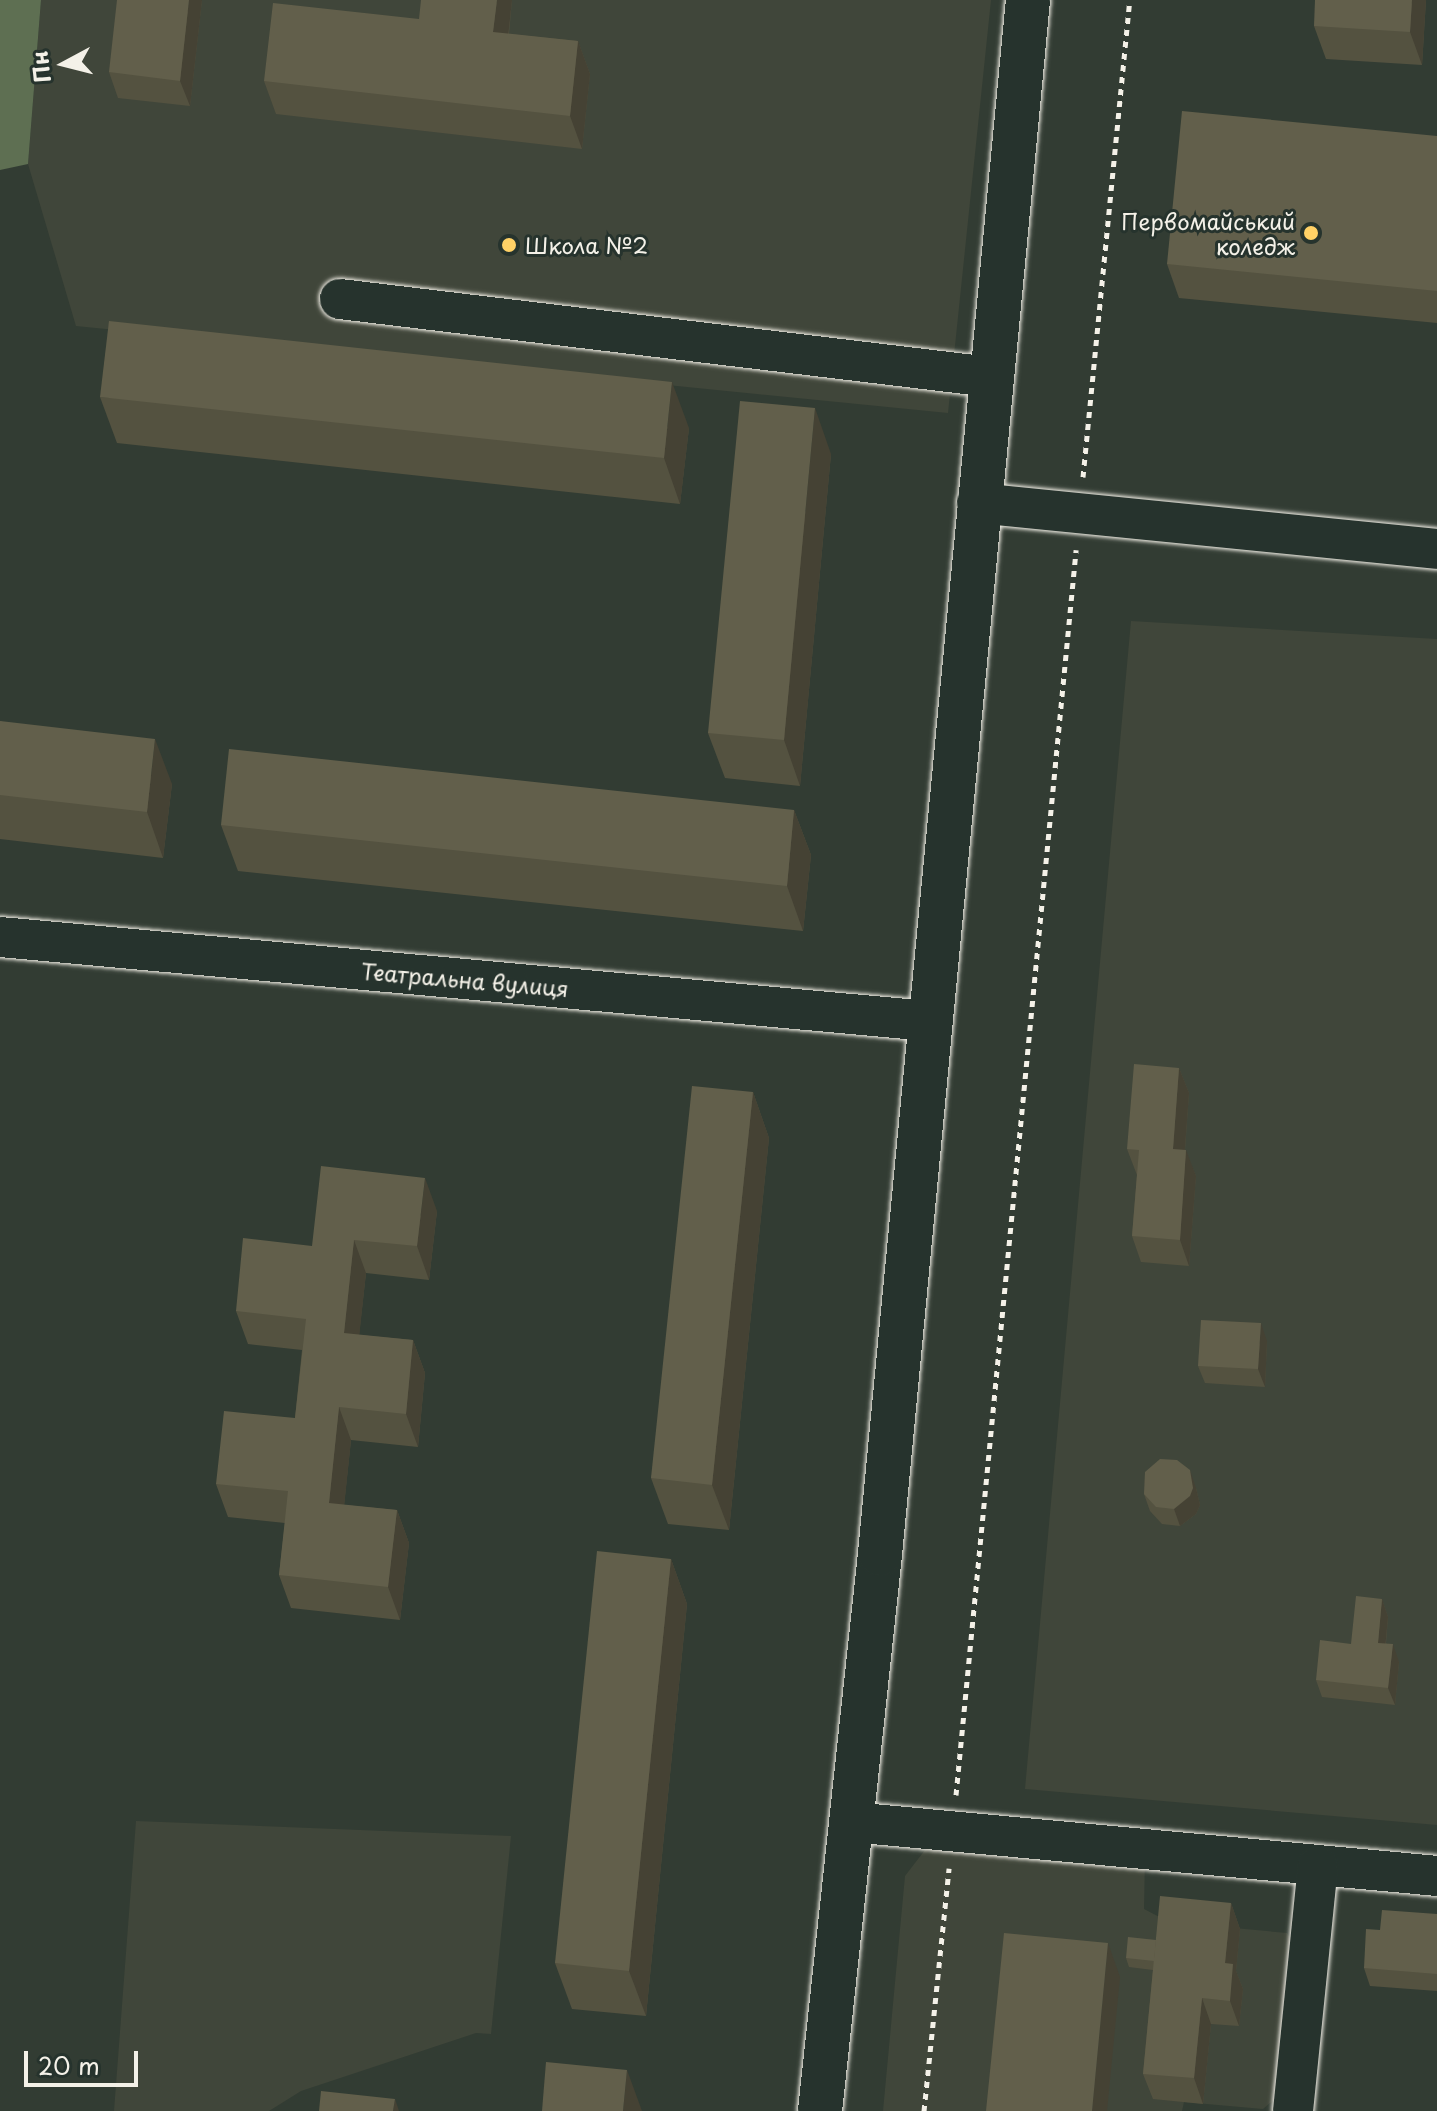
<!DOCTYPE html>
<html>
<head>
<meta charset="utf-8">
<style>
	body { margin:0 }
	#map { position:relative; width:1437px; height:2111px; overflow:hidden; background:#323c33; font-family:"Playpen Sans",sans-serif }
	div>[style] { position:absolute }
	.built>* { inset:0; background:#40463a }
	.green>* { inset:0; background:#5e6f52 }
	.path>* { height:5px; margin-top:-2.5px; transform-origin:0; background:repeating-linear-gradient(90deg,#f4f1e8 0 6px,transparent 0 12px) }
	.roads { filter:drop-shadow(0 0 2px #f4f1e8) drop-shadow(0 0 2px #f4f1e8) }
	.minor>* { height:40px; margin:-20px; padding:0 20px; transform-origin:20px; border-radius:20px; background:#26332d }
	.major>* { height:44px; margin:-22px; padding:0 22px; transform-origin:22px; border-radius:22px; background:#26332d }
	.wall>* { inset:0; background:#545240 }
	.shaded-wall>* { inset:0; background:#454234 }
	.building>* { inset:0; background:#625f4b }
	.dots>* { width:22px; height:22px; translate:-50% -50%; box-sizing:border-box; border:4px solid #26332d; border-radius:50% }
	span { translate:-50% -50%; white-space:nowrap; text-align:center; line-height:1.15; -webkit-text-stroke:6px #26332d; paint-order:stroke }
	.poi-label { font-size:22px; color:#f4f1e8 }
	.right { translate:-100% -50%; text-align:right }
	.left { translate:0 -50%; text-align:left }
	.street-label { font-size:22px; color:#f4f1e8 }
	.north { position:absolute; left:24px; top:24px; width:80px; height:80px; -webkit-text-stroke:6px #26332d; paint-order:stroke; rotate:263deg; font-size:22px; font-weight:700; line-height:32px; text-align:center; color:#f4f1e8 }
	.north::after { content:''; display:block; margin:auto; width:28px; height:36px; background:#f4f1e8; clip-path:polygon(50% 0,100% 100%,50% 72%,0 100%) }
	.scale { position:absolute; left:24px; top:2051px; width:114px; height:36px; box-sizing:border-box; border:4px solid #f4f1e8; border-top:0; padding-left:10px; font-size:24px; line-height:28px; white-space:nowrap; color:#f4f1e8; -webkit-text-stroke:6px #26332d; paint-order:stroke }
</style>
</head>
<body>
<div id="map">
	<div class="built">
		<i style="clip-path:polygon(41px 0,991px 0,948px 413px,76px 326px,28px 164px)"></i>
		<i style="clip-path:polygon(1131px 621px,1437px 639px,1437px 1825px,1025px 1789px)"></i>
		<i style="clip-path:polygon(136px 1821px,511px 1836px,491px 2034px,476px 2033px,301px 2091px,269px 2111px,114px 2111px)"></i>
		<i style="clip-path:polygon(946px 1840px,1145px 1857px,1144px 1909px,1169px 1922px,1287px 1933px,1300px 1955px,1283px 2092px,1263px 2109px,1184px 2102px,1182px 2111px,883px 2111px,905px 1876px,925px 1850px)"></i>
	</div>
	<div class="green">
		<i style="clip-path:polygon(0 0,41px 0,28px 164px,0 170px)"></i>
	</div>
	<div class="path">
		<i style="left:1083px;top:477px;width:479px;rotate:-84.4deg"></i>
		<i style="left:956px;top:1795px;width:1251px;rotate:-84.49deg"></i>
		<i style="left:924px;top:2111px;width:244px;rotate:-84.1deg"></i>
	</div>
	<div class="roads">
		<div class="minor">
			<i style="left:340px;top:299px;width:655px;rotate:6.84deg"></i>
			<i style="left:977px;top:503px;width:462px;rotate:5.7deg"></i>
			<i style="left:0;top:937px;width:933px;rotate:5.17deg"></i>
			<i style="left:851px;top:1822px;width:588px;rotate:5.26deg"></i>
			<i style="left:1293px;top:2111px;width:246px;rotate:-84.2deg"></i>
		</div>
		<div class="major">
			<i style="left:820px;top:2111px;width:560px;rotate:-83.85deg"></i>
			<i style="left:880px;top:1554px;width:1561px;rotate:-84.56deg"></i>
		</div>
	</div>
	<div class="wall">
		<i style="clip-path:polygon(202px 0,190px 106px,118px 98px,109px 72px)"></i>
		<i style="clip-path:polygon(512px 0,509px 34px,578px 41px,590px 74px,582px 149px,276px 114px,264px 81px,419px 19px)"></i>
		<i style="clip-path:polygon(1426px 0,1422px 65px,1326px 59px,1314px 26px)"></i>
		<i style="clip-path:polygon(1437px 136px,1437px 323px,1179px 298px,1167px 264px)"></i>
		<i style="clip-path:polygon(100px 397px,689px 428px,680px 504px,117px 443px)"></i>
		<i style="clip-path:polygon(831px 454px,800px 786px,725px 778px,708px 733px)"></i>
		<i style="clip-path:polygon(0 721px,172px 784px,163px 858px,0 839px)"></i>
		<i style="clip-path:polygon(794px 810px,811px 855px,803px 931px,238px 871px,221px 825px)"></i>
		<i style="clip-path:polygon(1179px 1068px,1189px 1093px,1185px 1150px,1196px 1176px,1189px 1266px,1141px 1262px,1132px 1236px,1137px 1175px,1127px 1149px)"></i>
		<i style="clip-path:polygon(753px 1092px,769px 1138px,729px 1530px,668px 1524px,651px 1478px)"></i>
		<i style="clip-path:polygon(437px 1211px,429px 1280px,366px 1273px,359px 1335px,413px 1340px,425px 1373px,418px 1447px,351px 1440px,344px 1505px,397px 1510px,409px 1543px,400px 1620px,291px 1608px,279px 1575px,285px 1523px,228px 1517px,216px 1484px,295px 1418px,302px 1350px,248px 1344px,236px 1311px,312px 1246px)"></i>
		<i style="clip-path:polygon(1267px 1341px,1265px 1387px,1205px 1383px,1198px 1366px)"></i>
		<i style="clip-path:polygon(1196px 1488px,1200px 1505px,1196px 1514px,1180px 1526px,1162px 1524px,1150px 1511px,1144px 1494px)"></i>
		<i style="clip-path:polygon(671px 1559px,687px 1604px,646px 2016px,572px 2009px,555px 1963px)"></i>
		<i style="clip-path:polygon(1382px 1599px,1388px 1617px,1386px 1643px,1399px 1662px,1395px 1705px,1322px 1697px,1316px 1680px,1351px 1644px)"></i>
		<i style="clip-path:polygon(1231px 1903px,1240px 1929px,1236px 1971px,1243px 1989px,1239px 2026px,1211px 2024px,1203px 2104px,1153px 2099px,1143px 2074px,1153px 1970px,1129px 1967px,1126px 1958px,1156px 1940px)"></i>
		<i style="clip-path:polygon(1437px 1914px,1437px 1991px,1370px 1986px,1364px 1968px,1380px 1930px)"></i>
	</div>
	<div class="shaded-wall">
		<i style="clip-path:polygon(189px 0,202px 0,190px 106px,180px 81px)"></i>
		<i style="clip-path:polygon(497px 0,512px 0,505px 65px,493px 32px)"></i>
		<i style="clip-path:polygon(1412px 0,1426px 0,1422px 65px,1410px 32px)"></i>
		<i style="clip-path:polygon(578px 41px,590px 74px,582px 149px,570px 116px)"></i>
		<i style="clip-path:polygon(672px 382px,689px 428px,680px 504px,664px 458px)"></i>
		<i style="clip-path:polygon(815px 408px,831px 454px,800px 786px,784px 740px)"></i>
		<i style="clip-path:polygon(155px 739px,172px 784px,163px 858px,147px 812px)"></i>
		<i style="clip-path:polygon(794px 810px,811px 855px,803px 931px,787px 886px)"></i>
		<i style="clip-path:polygon(1179px 1068px,1189px 1093px,1183px 1175px,1173px 1149px)"></i>
		<i style="clip-path:polygon(753px 1092px,769px 1138px,729px 1530px,712px 1485px)"></i>
		<i style="clip-path:polygon(1186px 1150px,1196px 1176px,1189px 1266px,1180px 1240px)"></i>
		<i style="clip-path:polygon(425px 1178px,437px 1211px,429px 1280px,417px 1246px)"></i>
		<i style="clip-path:polygon(354px 1240px,366px 1273px,356px 1366px,344px 1333px)"></i>
		<i style="clip-path:polygon(1261px 1323px,1267px 1341px,1265px 1387px,1258px 1369px)"></i>
		<i style="clip-path:polygon(413px 1340px,425px 1373px,418px 1447px,406px 1414px)"></i>
		<i style="clip-path:polygon(339px 1407px,351px 1440px,341px 1537px,329px 1503px)"></i>
		<i style="clip-path:polygon(1190px 1470px,1196px 1488px,1200px 1505px,1196px 1514px,1180px 1526px,1174px 1509px)"></i>
		<i style="clip-path:polygon(397px 1510px,409px 1543px,400px 1620px,388px 1587px)"></i>
		<i style="clip-path:polygon(671px 1559px,687px 1604px,646px 2016px,629px 1971px)"></i>
		<i style="clip-path:polygon(1382px 1599px,1388px 1617px,1384px 1660px,1378px 1643px)"></i>
		<i style="clip-path:polygon(1393px 1644px,1399px 1662px,1395px 1705px,1388px 1688px)"></i>
		<i style="clip-path:polygon(1231px 1903px,1240px 1929px,1236px 1971px,1243px 1989px,1239px 2026px,1230px 2001px,1225px 1963px)"></i>
		<i style="clip-path:polygon(1108px 1943px,1120px 1977px,1107px 2111px,1092px 2111px)"></i>
		<i style="clip-path:polygon(1202px 1998px,1211px 2024px,1203px 2104px,1194px 2078px)"></i>
		<i style="clip-path:polygon(627px 2070px,642px 2111px,623px 2111px)"></i>
		<i style="clip-path:polygon(395px 2099px,399px 2111px,393px 2111px)"></i>
	</div>
	<div class="building">
		<i style="clip-path:polygon(117px 0,189px 0,180px 81px,109px 72px)"></i>
		<i style="clip-path:polygon(421px 0,497px 0,493px 32px,578px 41px,570px 116px,264px 81px,273px 3px,419px 19px)"></i>
		<i style="clip-path:polygon(1315px 0,1412px 0,1410px 32px,1314px 26px)"></i>
		<i style="clip-path:polygon(1182px 111px,1437px 136px,1437px 291px,1167px 264px)"></i>
		<i style="clip-path:polygon(109px 321px,672px 382px,664px 458px,100px 397px)"></i>
		<i style="clip-path:polygon(740px 401px,815px 408px,784px 740px,708px 733px)"></i>
		<i style="clip-path:polygon(0 721px,155px 739px,147px 812px,0 795px)"></i>
		<i style="clip-path:polygon(229px 749px,794px 810px,787px 886px,221px 825px)"></i>
		<i style="clip-path:polygon(1134px 1064px,1179px 1068px,1173px 1149px,1186px 1150px,1180px 1240px,1132px 1236px,1139px 1150px,1127px 1149px)"></i>
		<i style="clip-path:polygon(692px 1086px,753px 1092px,712px 1485px,651px 1478px)"></i>
		<i style="clip-path:polygon(321px 1166px,425px 1178px,417px 1246px,354px 1240px,344px 1333px,413px 1340px,406px 1414px,339px 1407px,329px 1503px,397px 1510px,388px 1587px,279px 1575px,288px 1491px,216px 1484px,224px 1411px,295px 1418px,306px 1319px,236px 1311px,243px 1238px,312px 1246px)"></i>
		<i style="clip-path:polygon(1201px 1320px,1261px 1323px,1258px 1369px,1198px 1366px)"></i>
		<i style="clip-path:polygon(1160px 1459px,1177px 1460px,1190px 1470px,1193px 1488px,1190px 1496px,1174px 1509px,1156px 1507px,1144px 1494px,1145px 1472px)"></i>
		<i style="clip-path:polygon(597px 1551px,671px 1559px,629px 1971px,555px 1963px)"></i>
		<i style="clip-path:polygon(1356px 1596px,1382px 1599px,1378px 1643px,1393px 1644px,1388px 1688px,1316px 1680px,1320px 1640px,1351px 1644px)"></i>
		<i style="clip-path:polygon(1160px 1896px,1231px 1903px,1225px 1963px,1233px 1964px,1230px 2001px,1202px 1998px,1194px 2078px,1143px 2074px)"></i>
		<i style="clip-path:polygon(1382px 1910px,1437px 1914px,1437px 1974px,1364px 1968px,1366px 1929px,1380px 1930px)"></i>
		<i style="clip-path:polygon(1004px 1933px,1108px 1943px,1092px 2111px,986px 2111px)"></i>
		<i style="clip-path:polygon(1128px 1937px,1156px 1940px,1154px 1961px,1126px 1958px)"></i>
		<i style="clip-path:polygon(546px 2062px,627px 2070px,623px 2111px,542px 2111px)"></i>
		<i style="clip-path:polygon(321px 2091px,395px 2099px,393px 2111px,319px 2111px)"></i>
	</div>
	<div class="dots">
		<i style="left:1311px;top:233px;background:#ffd166"></i>
		<i style="left:509px;top:245px;background:#ffd166"></i>
	</div>
	<div class="poi-label">
		<span class="right" style="left:1295px;top:233px">Первомайський<br>коледж</span>
		<span class="left" style="left:525px;top:245px">Школа №2</span>
	</div>
	<div class="street-label">
		<span style="left:465px;top:979px;rotate:5deg">Театральна вулиця</span>
	</div>
	<div class="north">Пн</div>
	<div class="scale">20 m</div>
</div>
</body>
</html>
